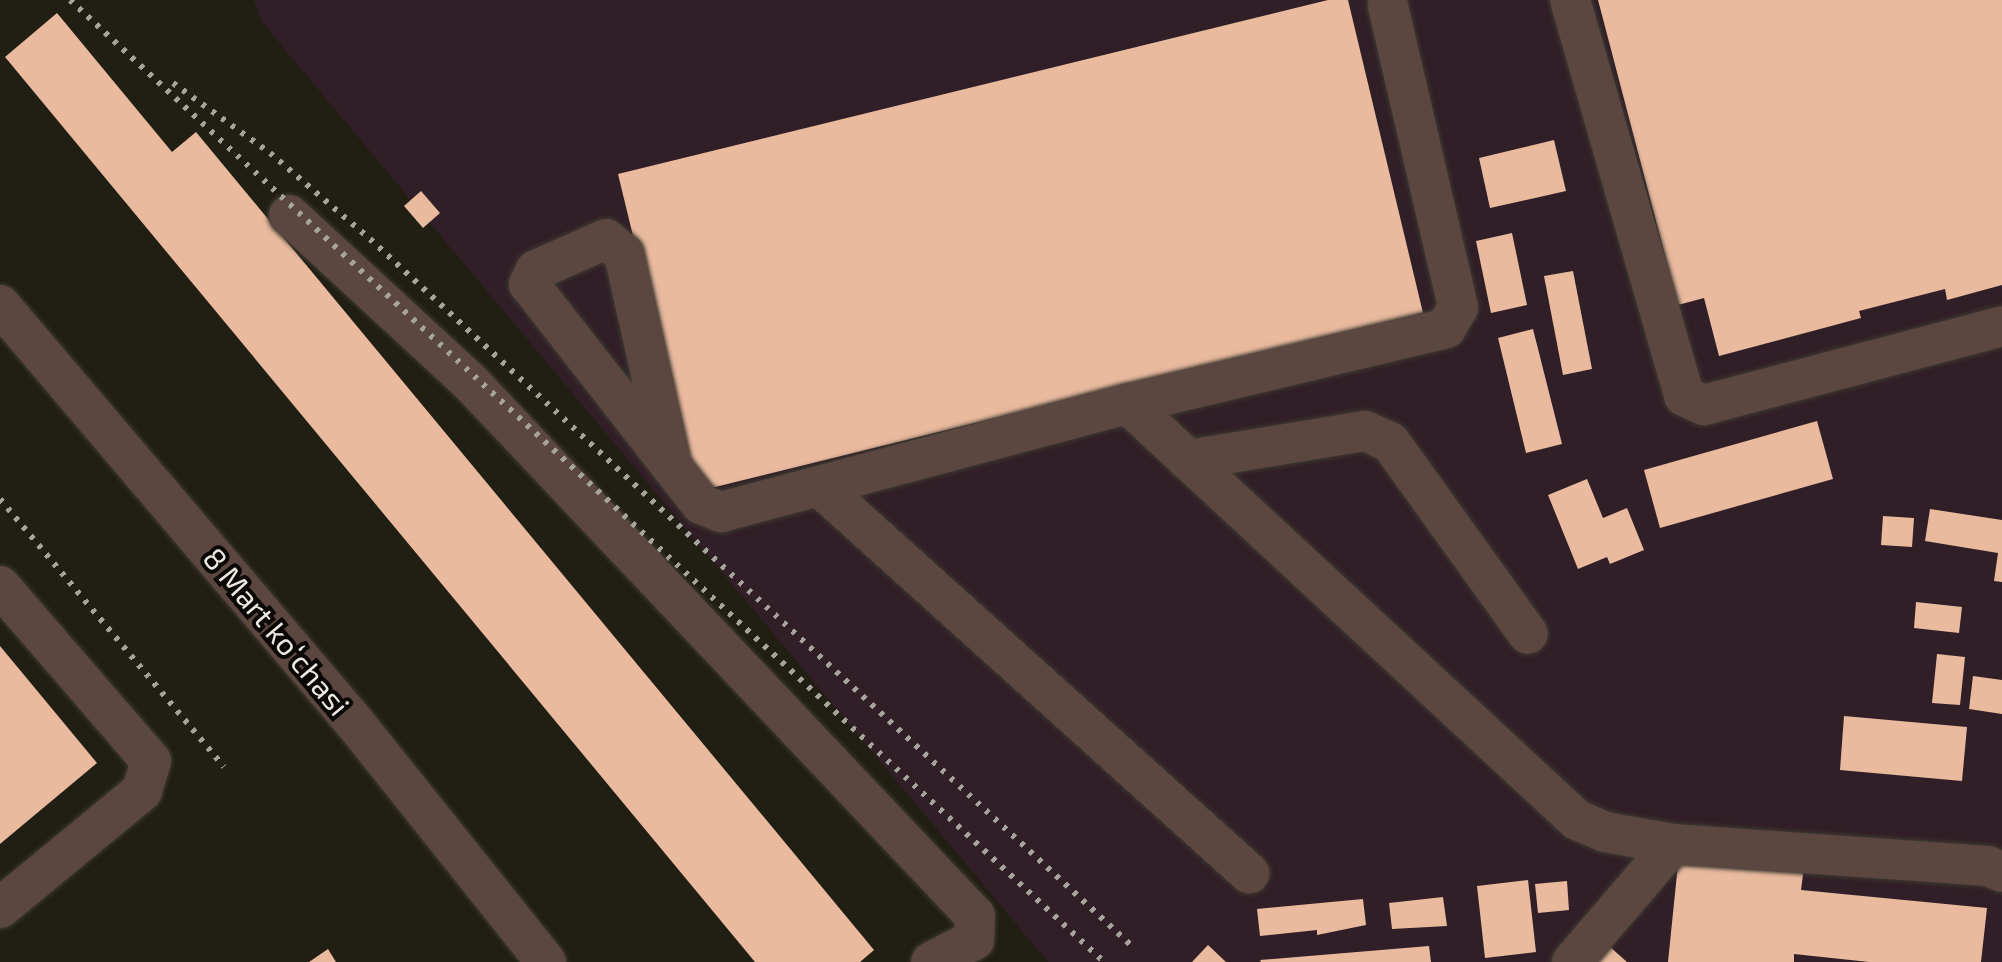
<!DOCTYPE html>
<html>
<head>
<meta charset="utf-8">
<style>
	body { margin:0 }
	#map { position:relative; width:2002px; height:962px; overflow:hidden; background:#211e14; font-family:"Exo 2",sans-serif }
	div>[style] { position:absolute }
	.industrial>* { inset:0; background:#311f27 }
	.building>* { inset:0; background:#eaba9f }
	.roads { filter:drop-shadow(0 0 2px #3d3a31) drop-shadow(0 0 2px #3d3a31) }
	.minor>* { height:40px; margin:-20px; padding:0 20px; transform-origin:20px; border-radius:20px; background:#5b4740 }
	.rail>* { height:6px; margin-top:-3px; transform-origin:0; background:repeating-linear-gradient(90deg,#a5a39b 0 4px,transparent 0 12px) }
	span { translate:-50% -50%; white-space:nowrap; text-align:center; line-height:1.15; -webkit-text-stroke:8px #090805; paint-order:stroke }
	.street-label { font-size:30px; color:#ebe9e2 }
</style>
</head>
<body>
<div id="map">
	<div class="industrial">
		<i style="clip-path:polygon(254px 0,2002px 0,2002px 962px,1048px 962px,261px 21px)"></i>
	</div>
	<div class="building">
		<i style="clip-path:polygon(1328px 0,1348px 0,1423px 313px,695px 492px,618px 174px)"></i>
		<i style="clip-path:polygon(1598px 0,2002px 0,2002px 285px,1947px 300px,1945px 289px,1859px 311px,1861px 318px,1719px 356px,1704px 298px,1678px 305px)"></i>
		<i style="clip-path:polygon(57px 13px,172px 152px,196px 132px,874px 950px,860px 962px,755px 962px,5px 57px)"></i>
		<i style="clip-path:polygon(1554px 140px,1566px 191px,1490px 208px,1479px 158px)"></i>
		<i style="clip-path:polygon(421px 191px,440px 213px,423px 228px,404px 206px)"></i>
		<i style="clip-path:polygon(1512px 233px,1527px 305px,1491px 313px,1476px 241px)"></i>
		<i style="clip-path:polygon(1573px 271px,1592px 369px,1563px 375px,1544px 276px)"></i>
		<i style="clip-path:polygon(1533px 329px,1562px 444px,1526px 453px,1498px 338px)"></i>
		<i style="clip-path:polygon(1817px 421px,1833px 479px,1660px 528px,1644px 470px)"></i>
		<i style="clip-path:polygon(1587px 479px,1603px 518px,1627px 508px,1644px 550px,1610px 564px,1607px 557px,1578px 569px,1548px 495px)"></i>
		<i style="clip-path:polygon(1930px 509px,2002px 520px,2002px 582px,1994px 581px,1998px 553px,1925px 541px)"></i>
		<i style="clip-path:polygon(1883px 516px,1914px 518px,1912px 547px,1881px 545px)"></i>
		<i style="clip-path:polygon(1916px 602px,1962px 607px,1959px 633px,1914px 628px)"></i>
		<i style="clip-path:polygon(0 646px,97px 763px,0 844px)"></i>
		<i style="clip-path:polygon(1937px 654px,1965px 657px,1960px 705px,1932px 703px)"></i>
		<i style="clip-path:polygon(1973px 676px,2002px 680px,2002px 714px,1969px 709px)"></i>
		<i style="clip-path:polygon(1844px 716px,1967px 727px,1962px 781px,1840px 770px)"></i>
		<i style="clip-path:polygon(1679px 854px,1804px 867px,1801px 890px,1987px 908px,1981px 962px,1869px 962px,1794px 954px,1794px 962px,1668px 962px)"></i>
		<i style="clip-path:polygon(1528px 880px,1536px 952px,1485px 958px,1477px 886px)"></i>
		<i style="clip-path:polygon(1567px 881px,1569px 910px,1538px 913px,1535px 884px)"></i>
		<i style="clip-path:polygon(1443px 897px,1447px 926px,1392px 929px,1389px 903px)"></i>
		<i style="clip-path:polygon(1363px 899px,1366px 925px,1317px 935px,1317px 930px,1260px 936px,1257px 909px)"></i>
		<i style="clip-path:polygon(1208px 945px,1226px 962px,1192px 962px)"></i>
		<i style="clip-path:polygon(1429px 946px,1431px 962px,1261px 962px,1260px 960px)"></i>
		<i style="clip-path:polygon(1609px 946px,1627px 962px,1596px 962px)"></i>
		<i style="clip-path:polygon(328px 949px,336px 962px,309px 962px)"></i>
	</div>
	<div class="roads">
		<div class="minor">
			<i style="left:1570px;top:0;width:412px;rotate:73.9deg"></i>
			<i style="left:1684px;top:396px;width:22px;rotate:24deg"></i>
			<i style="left:1704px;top:405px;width:308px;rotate:-14.8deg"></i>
			<i style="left:289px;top:215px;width:246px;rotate:42.7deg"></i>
			<i style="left:470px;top:382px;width:735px;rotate:46.6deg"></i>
			<i style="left:975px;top:916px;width:24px;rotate:92deg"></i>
			<i style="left:974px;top:940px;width:48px;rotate:152.9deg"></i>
			<i style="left:0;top:305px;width:548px;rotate:49.66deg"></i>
			<i style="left:355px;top:723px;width:306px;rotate:51.4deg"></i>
			<i style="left:1128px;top:404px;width:612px;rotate:42.82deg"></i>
			<i style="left:1577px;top:820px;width:30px;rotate:23deg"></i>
			<i style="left:1605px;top:832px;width:69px;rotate:10deg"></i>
			<i style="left:1673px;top:844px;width:316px;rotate:4deg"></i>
			<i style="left:1988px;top:866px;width:15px;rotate:23deg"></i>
			<i style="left:1188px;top:460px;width:179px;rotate:-9.3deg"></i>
			<i style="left:1365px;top:431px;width:27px;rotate:24deg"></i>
			<i style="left:1390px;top:442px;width:236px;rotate:54.3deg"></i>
			<i style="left:672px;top:467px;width:218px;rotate:-102.7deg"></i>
			<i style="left:624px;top:254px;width:23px;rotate:-140deg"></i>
			<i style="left:606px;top:239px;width:77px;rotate:156.1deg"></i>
			<i style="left:536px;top:270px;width:16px;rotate:117deg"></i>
			<i style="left:529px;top:284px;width:279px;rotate:52deg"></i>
			<i style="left:701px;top:504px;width:22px;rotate:22deg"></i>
			<i style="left:721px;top:512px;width:421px;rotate:-14.9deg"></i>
			<i style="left:1128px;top:404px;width:327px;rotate:-13.4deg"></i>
			<i style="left:1446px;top:328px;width:24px;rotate:-60deg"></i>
			<i style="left:1458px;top:307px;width:310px;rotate:-103.1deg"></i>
			<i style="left:819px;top:486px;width:579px;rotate:41.99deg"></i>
			<i style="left:0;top:586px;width:231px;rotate:49.2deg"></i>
			<i style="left:151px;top:761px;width:31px;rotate:107deg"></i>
			<i style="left:142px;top:791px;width:184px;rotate:140.5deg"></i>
			<i style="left:1572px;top:962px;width:155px;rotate:-49.4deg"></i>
		</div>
	</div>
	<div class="rail">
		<i style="left:70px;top:0;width:1412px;rotate:42.93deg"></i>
		<i style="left:173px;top:83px;width:120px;rotate:35.8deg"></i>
		<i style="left:270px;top:153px;width:132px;rotate:40.7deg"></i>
		<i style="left:370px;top:239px;width:1039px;rotate:42.86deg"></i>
		<i style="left:0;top:499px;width:349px;rotate:50.1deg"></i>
	</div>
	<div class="street-label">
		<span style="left:277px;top:631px;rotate:50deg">8 Mart koʻchasi</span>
	</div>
</div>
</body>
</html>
